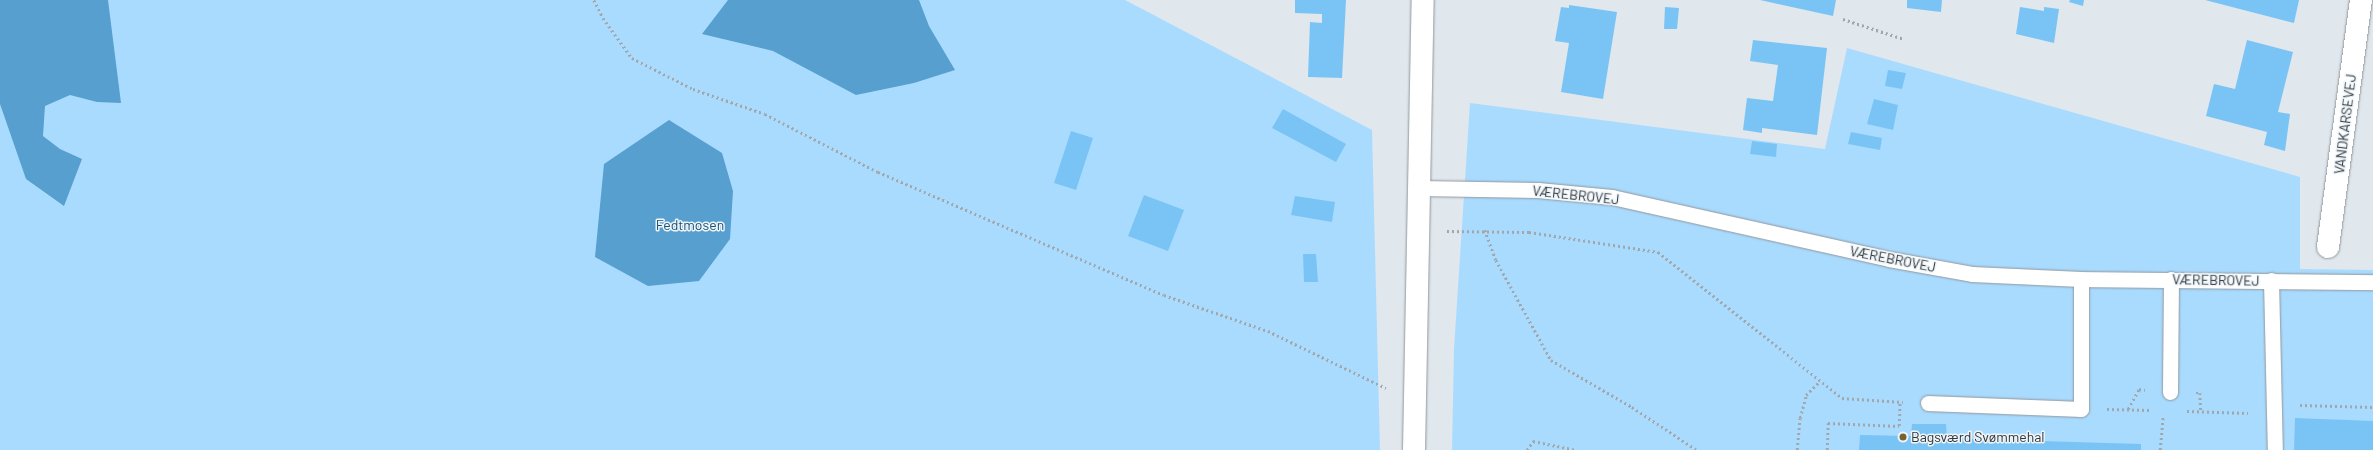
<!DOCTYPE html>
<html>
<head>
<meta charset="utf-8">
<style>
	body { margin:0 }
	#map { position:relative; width:2373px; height:450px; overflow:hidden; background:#e0e7ed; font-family:Barlow,sans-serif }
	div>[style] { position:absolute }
	.green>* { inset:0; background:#a9dbff }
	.water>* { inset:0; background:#579fcf }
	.building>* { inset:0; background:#7ac4f5 }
	.path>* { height:2.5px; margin-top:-1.25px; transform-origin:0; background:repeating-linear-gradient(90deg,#a1a7ab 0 2px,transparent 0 5px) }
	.roads { filter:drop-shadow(0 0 1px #91989d) drop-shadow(0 0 1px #91989d) }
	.lane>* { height:15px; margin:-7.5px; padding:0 7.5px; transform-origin:7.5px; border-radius:7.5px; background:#fff }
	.street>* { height:22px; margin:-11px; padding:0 11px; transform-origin:11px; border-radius:11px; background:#fff }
	.secondary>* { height:22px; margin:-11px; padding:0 11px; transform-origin:11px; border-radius:11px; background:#fff }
	.dots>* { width:11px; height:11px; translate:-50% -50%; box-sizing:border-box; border:2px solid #edf5fa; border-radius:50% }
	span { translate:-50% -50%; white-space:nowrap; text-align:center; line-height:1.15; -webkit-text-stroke:3px #edf5fa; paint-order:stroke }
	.street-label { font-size:14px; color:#333638 }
	.park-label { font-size:14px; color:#195071 }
	.poi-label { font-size:14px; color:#333638 }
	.left { translate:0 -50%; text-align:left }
</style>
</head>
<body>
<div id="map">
	<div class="green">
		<i style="clip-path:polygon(0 0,1125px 0,1372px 130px,1380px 450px,0 450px)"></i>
		<i style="clip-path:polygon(1847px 48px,2300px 177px,2300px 269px,2373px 270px,2373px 450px,1452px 450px,1454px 349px,1470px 103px,1825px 149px)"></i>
	</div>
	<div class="water">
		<i style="clip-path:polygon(0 0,108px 0,121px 103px,97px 102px,70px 95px,45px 106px,43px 136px,60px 149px,82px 159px,64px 206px,26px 179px,0 104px)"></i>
		<i style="clip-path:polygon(728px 0,919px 0,929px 26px,955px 70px,914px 83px,856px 95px,773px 51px,702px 34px)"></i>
		<i style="clip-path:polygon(669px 120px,722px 153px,733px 191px,730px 239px,699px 281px,648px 286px,595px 257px,604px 164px)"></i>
	</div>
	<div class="building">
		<i style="clip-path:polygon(1295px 0,1346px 0,1342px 78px,1308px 77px,1310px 22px,1322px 23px,1322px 14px,1295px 13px)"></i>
		<i style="clip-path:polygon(1760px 0,1836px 0,1833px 16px)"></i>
		<i style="clip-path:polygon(1907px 0,1942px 0,1941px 12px,1907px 8px)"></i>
		<i style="clip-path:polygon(2070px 0,2084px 0,2083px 6px,2069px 2px)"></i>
		<i style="clip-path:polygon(2205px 0,2299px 0,2294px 23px)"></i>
		<i style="clip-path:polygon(1569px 5px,1617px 12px,1603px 99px,1561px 92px,1569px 43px,1555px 41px,1561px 7px,1569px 8px)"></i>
		<i style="clip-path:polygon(1665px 7px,1679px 8px,1677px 29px,1664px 29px)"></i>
		<i style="clip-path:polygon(2020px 7px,2044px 11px,2044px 7px,2059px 9px,2054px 43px,2016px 34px)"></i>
		<i style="clip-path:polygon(1753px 40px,1827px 48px,1817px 135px,1762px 128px,1762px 133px,1743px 130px,1747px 98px,1773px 101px,1778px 65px,1750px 61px)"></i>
		<i style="clip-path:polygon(2247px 40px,2293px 52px,2278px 112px,2290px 114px,2285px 151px,2264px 145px,2267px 132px,2206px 116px,2214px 84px,2235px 89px)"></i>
		<i style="clip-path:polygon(1888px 70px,1906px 73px,1902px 89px,1885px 86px)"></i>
		<i style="clip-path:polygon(1874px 99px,1898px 105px,1893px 130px,1867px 124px)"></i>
		<i style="clip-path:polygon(1283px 109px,1346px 144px,1336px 162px,1272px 128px)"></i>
		<i style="clip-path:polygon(1071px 131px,1093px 138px,1076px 190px,1054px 183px)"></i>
		<i style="clip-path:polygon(1851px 132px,1882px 138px,1880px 150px,1848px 144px)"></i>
		<i style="clip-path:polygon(1752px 141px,1777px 144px,1776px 157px,1750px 154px)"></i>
		<i style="clip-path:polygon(1144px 195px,1184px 210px,1168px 251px,1128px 236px)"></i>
		<i style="clip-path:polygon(1295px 196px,1335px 202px,1332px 222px,1291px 215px)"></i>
		<i style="clip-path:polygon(1303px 254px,1316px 254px,1318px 282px,1304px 282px)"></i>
		<i style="clip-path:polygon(2295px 418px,2373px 421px,2373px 450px,2294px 450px)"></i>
		<i style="clip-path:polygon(1912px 424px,1946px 424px,1947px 438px,2141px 444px,2141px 450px,1859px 450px,1860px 435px,1911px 436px)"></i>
	</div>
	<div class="path">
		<i style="left:594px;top:0;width:20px;rotate:63deg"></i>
		<i style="left:603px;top:18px;width:49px;rotate:54.1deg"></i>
		<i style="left:632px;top:58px;width:68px;rotate:26.9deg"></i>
		<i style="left:693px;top:89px;width:76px;rotate:19.1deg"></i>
		<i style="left:765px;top:114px;width:127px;rotate:27.2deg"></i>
		<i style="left:878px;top:172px;width:311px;rotate:23.3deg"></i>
		<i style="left:1164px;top:295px;width:110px;rotate:19.1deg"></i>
		<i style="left:1268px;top:331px;width:131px;rotate:25.8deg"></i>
		<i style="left:1843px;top:19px;width:64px;rotate:18.2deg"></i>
		<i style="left:1485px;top:230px;width:32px;rotate:70deg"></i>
		<i style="left:1496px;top:260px;width:114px;rotate:61.2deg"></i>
		<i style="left:1551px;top:360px;width:94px;rotate:30.1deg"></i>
		<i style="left:1632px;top:407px;width:78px;rotate:33.5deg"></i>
		<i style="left:1447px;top:231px;width:82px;rotate:0.7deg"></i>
		<i style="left:1529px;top:232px;width:131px;rotate:8.8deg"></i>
		<i style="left:1658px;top:252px;width:235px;rotate:38.4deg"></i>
		<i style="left:1842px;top:398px;width:61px;rotate:3.8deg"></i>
		<i style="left:2196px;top:393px;width:4px"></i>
		<i style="left:2200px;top:393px;width:18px;rotate:87deg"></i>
		<i style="left:2300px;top:405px;width:73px;rotate:1.6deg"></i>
		<i style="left:2107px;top:409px;width:43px;rotate:1.3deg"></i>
		<i style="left:2128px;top:409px;width:23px;rotate:-61deg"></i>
		<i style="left:2139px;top:389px;width:6px;rotate:9deg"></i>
		<i style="left:2187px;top:411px;width:61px;rotate:1.9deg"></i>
		<i style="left:1527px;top:450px;width:11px;rotate:-56deg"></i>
		<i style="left:1533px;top:441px;width:44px;rotate:11.8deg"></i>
		<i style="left:1797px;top:450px;width:32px;rotate:-85deg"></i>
		<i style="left:1800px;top:418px;width:24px;rotate:-75deg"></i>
		<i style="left:1806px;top:395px;width:20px;rotate:-45deg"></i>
		<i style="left:1827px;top:450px;width:27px;rotate:-88deg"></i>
		<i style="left:1828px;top:423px;width:71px;rotate:2.4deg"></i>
		<i style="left:1899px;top:426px;width:25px;rotate:-88deg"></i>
		<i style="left:2160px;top:450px;width:33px;rotate:-85deg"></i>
	</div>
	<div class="roads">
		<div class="lane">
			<i style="left:1419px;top:188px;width:119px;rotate:1deg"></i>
			<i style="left:1538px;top:190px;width:74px;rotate:5.4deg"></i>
			<i style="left:1612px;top:197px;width:284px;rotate:12.6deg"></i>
			<i style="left:1889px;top:259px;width:84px;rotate:10.2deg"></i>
			<i style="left:1972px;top:274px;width:109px;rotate:2.6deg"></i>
			<i style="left:2081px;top:279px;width:292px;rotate:0.6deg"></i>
			<i style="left:2271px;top:280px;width:170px;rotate:88.7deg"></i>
			<i style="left:2170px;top:392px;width:113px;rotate:-89.5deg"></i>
			<i style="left:1928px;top:403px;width:153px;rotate:2.2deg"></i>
			<i style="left:2081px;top:409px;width:130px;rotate:-90deg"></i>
		</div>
		<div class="street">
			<i style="left:2328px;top:247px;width:249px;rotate:-82.4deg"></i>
		</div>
		<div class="secondary">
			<i style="left:1414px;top:450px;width:450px;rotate:-88.9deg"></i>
		</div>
	</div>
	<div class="dots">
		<i style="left:1903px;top:437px;background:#746230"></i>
	</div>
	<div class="street-label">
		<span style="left:2345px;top:124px;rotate:-83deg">VANDKARSEVEJ</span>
		<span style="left:1576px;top:195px;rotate:6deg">VÆREBROVEJ</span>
		<span style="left:1893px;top:259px;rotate:11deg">VÆREBROVEJ</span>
		<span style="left:2216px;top:280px;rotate:1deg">VÆREBROVEJ</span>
	</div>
	<div class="park-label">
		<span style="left:690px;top:225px">Fedtmosen</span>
	</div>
	<div class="poi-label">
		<span class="left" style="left:1911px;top:437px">Bagsværd Svømmehal</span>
	</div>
</div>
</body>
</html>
